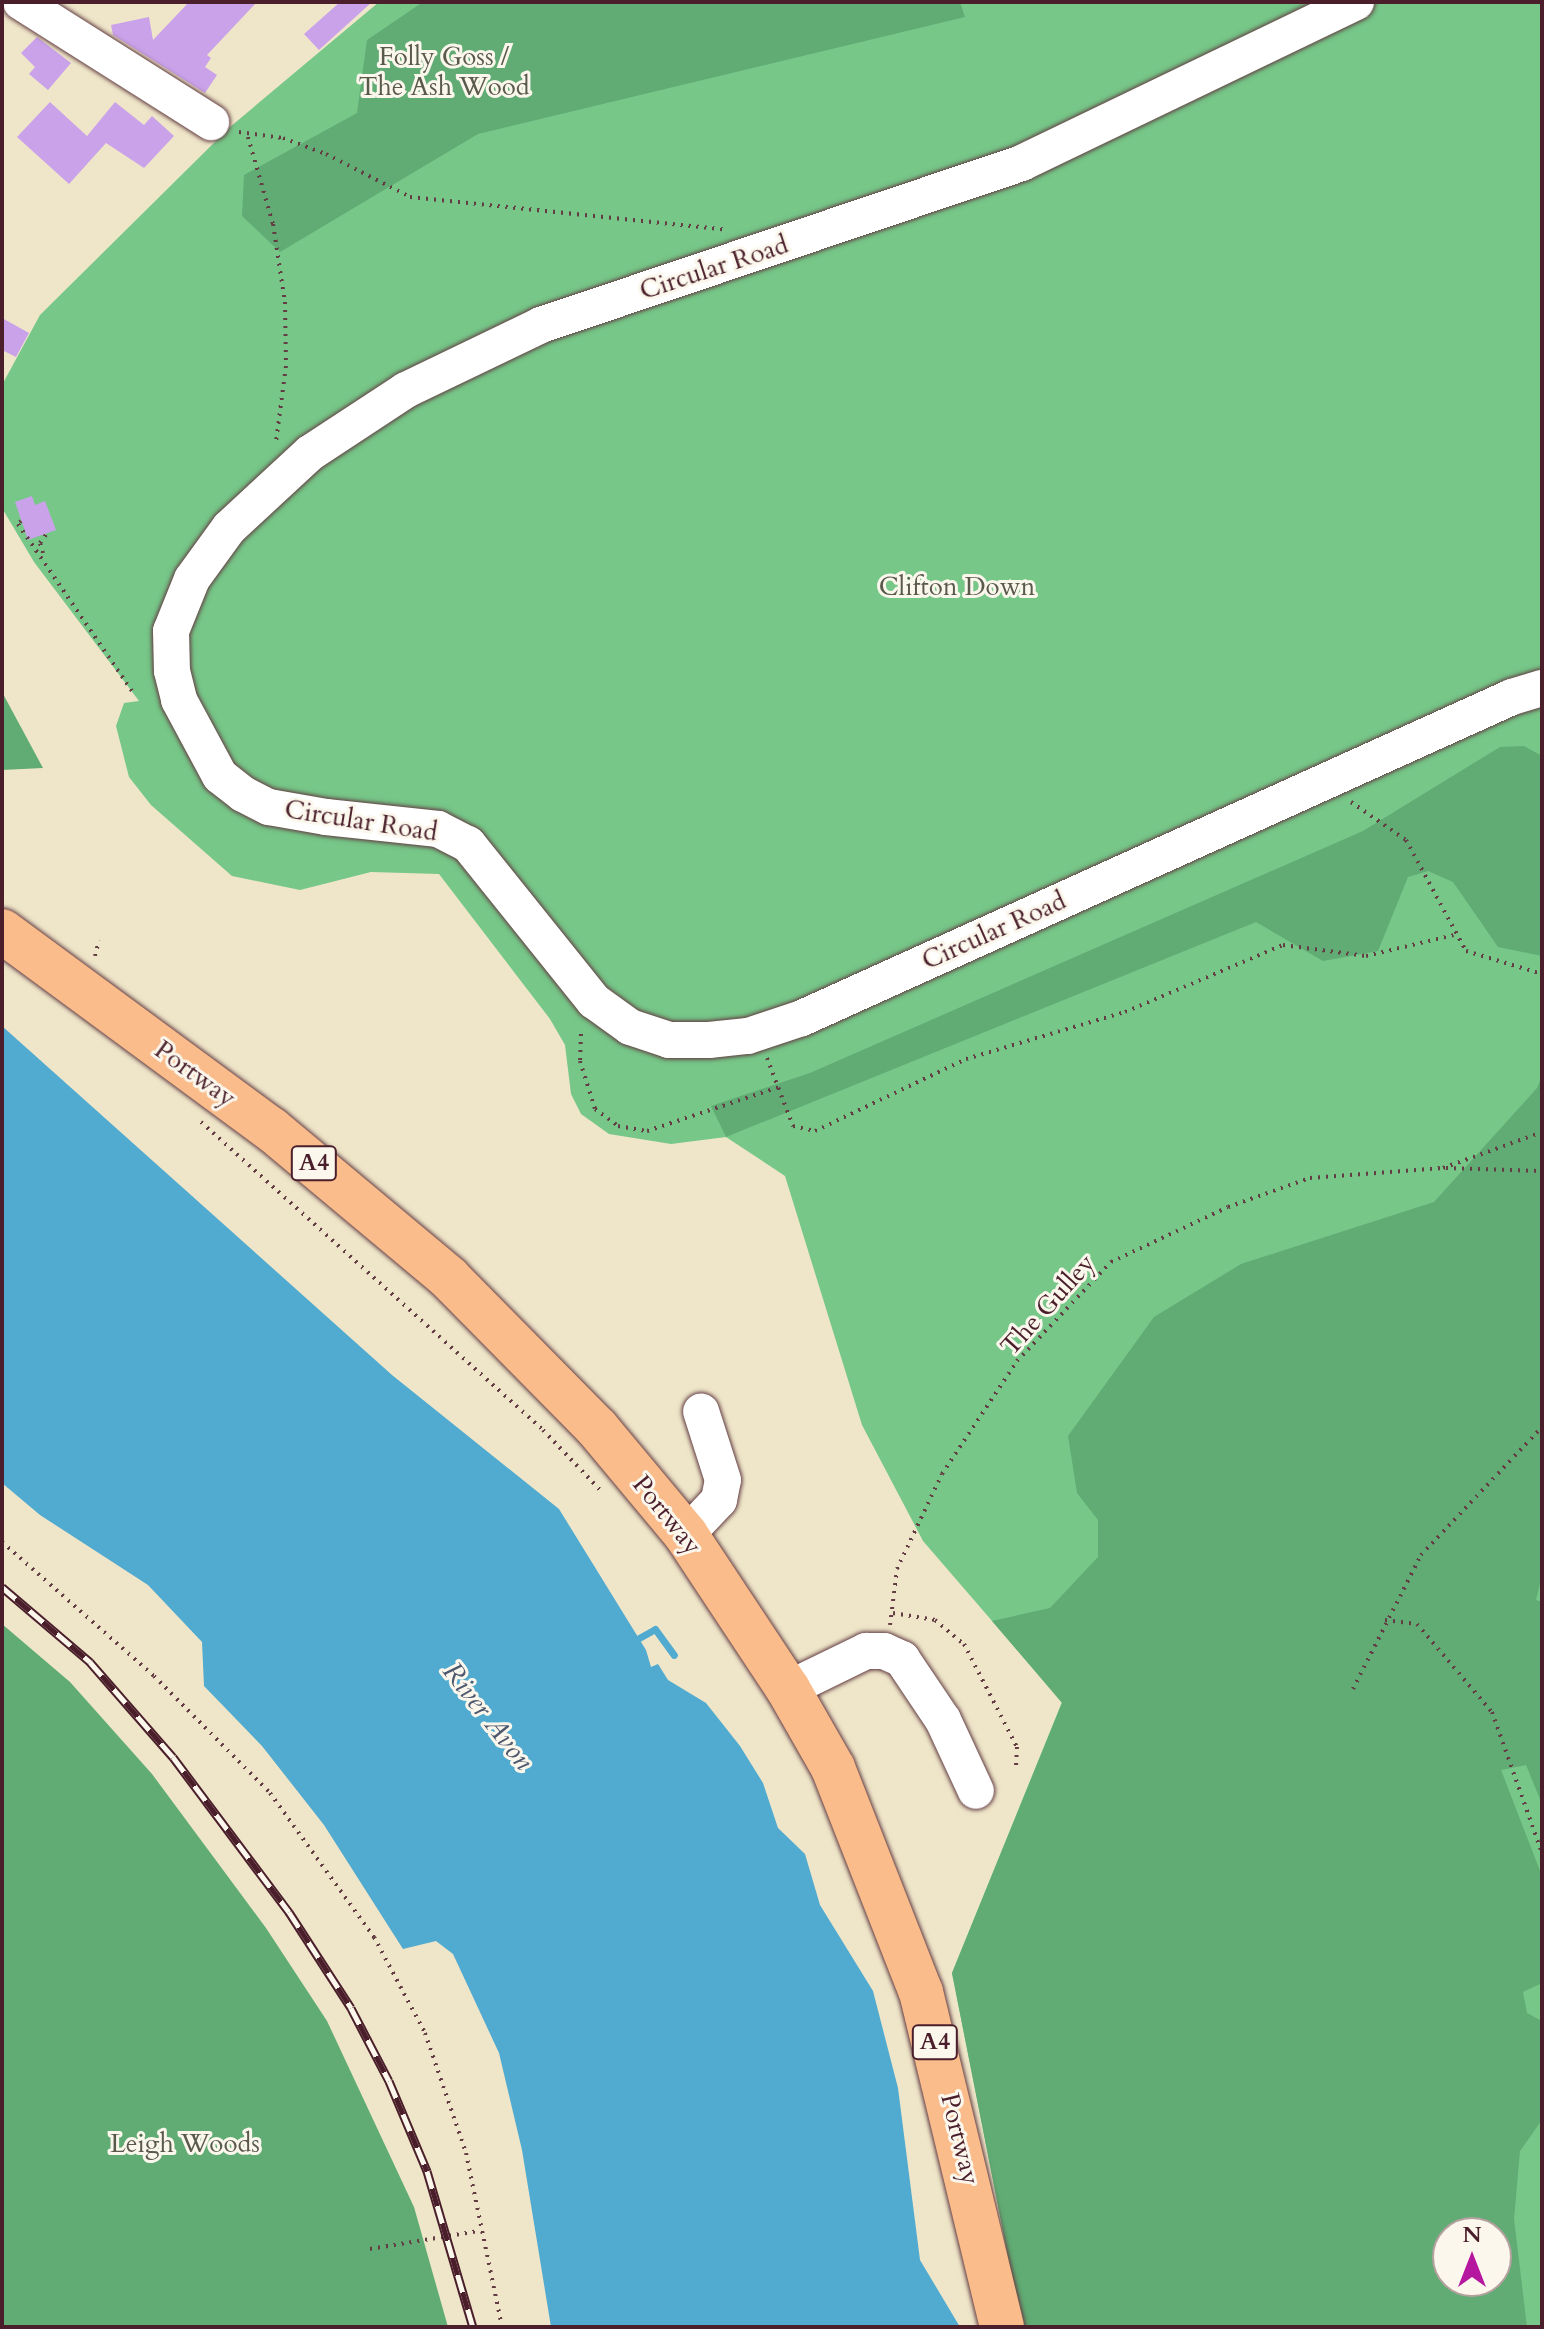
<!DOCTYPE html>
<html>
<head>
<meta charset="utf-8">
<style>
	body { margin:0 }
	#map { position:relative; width:1544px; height:2329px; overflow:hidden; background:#efe6c9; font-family:Cardo,serif }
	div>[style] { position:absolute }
	.green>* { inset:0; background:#76c788 }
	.forest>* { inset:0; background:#60ac74 }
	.water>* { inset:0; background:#51aacf }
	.stream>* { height:7px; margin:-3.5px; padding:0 3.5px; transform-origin:3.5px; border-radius:3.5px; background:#51aacf }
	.building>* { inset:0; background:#caa2ea }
	.path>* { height:4px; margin-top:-2px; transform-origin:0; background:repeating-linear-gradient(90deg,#633d43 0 2px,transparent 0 8px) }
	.roads { filter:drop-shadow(0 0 2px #633d43) drop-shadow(0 0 2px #633d43) }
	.minor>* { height:36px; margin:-18px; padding:0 18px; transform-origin:18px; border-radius:18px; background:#fff }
	.highway>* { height:44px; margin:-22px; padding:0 22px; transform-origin:22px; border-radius:22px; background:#fabc8b }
	.rail>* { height:9px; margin-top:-4.5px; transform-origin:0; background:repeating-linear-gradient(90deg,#fbf7ec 0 18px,#4a1f2b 0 36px); box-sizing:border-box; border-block:2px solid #4a1f2b }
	span { translate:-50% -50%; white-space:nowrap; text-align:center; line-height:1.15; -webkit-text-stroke:6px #fbf7ec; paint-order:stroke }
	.shield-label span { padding:2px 6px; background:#fbf7ec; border:2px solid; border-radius:6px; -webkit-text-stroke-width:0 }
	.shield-label { font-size:24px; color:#4a1f2b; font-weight:700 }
	.park-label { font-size:26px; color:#595a4c }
	.street-label { font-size:26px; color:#4a1f2b }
	.water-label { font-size:28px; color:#4d576d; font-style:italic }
	.frame { position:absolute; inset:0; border:4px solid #4a1f2b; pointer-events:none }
	.north { position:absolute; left:1432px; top:2217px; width:80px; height:80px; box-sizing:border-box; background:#fbf7ec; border:2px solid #b4a19f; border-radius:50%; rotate:0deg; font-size:22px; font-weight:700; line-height:32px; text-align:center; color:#4a1f2b }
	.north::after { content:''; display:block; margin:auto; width:28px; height:36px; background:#b5179e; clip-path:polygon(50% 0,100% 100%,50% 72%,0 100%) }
</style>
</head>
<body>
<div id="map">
	<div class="green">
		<i style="clip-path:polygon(evenodd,379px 2px,1542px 2px,1542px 2327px,1022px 2327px,952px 1973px,1062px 1702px,923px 1541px,862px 1425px,785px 1176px,726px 1137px,671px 1144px,609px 1134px,581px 1114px,571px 1094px,565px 1045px,550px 1019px,439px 874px,371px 872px,300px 890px,232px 876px,151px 805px,129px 777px,116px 726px,124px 703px,139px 701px,34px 562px,2px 508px,2px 385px,40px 315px,230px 127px,379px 2px,1448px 2233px,1496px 2233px,1496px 2281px,1448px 2281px,1448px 2233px)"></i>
	</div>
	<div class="forest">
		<i style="clip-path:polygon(423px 2px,960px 2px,965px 17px,478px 134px,280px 252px,242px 216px,244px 175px,357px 113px,367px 40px)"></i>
		<i style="clip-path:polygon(2px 692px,43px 768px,2px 770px)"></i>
		<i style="clip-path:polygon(1524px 746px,1542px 756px,1542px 956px,1498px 947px,1453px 882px,1428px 871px,1408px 877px,1378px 951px,1323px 961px,1256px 922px,726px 1137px,711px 1106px,810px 1073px,1363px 831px,1500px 747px)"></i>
		<i style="clip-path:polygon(evenodd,1542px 1076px,1542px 1576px,1536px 1600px,1542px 1602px,1542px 1804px,1526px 1765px,1501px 1770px,1542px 1876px,1542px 1983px,1523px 1992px,1527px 2013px,1542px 2021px,1542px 2120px,1520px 2151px,1514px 2219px,1527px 2327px,1022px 2327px,952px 1973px,1062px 1703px,992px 1621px,1050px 1608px,1098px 1557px,1098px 1520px,1077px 1493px,1068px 1436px,1154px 1317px,1241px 1264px,1434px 1202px,1537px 1088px,1542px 1076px,1448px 2233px,1496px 2233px,1496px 2281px,1448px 2281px,1448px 2233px)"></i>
		<i style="clip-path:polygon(2px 1624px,70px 1682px,152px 1774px,266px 1928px,327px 2021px,414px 2207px,448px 2327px,2px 2327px)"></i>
	</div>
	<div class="water">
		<i style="clip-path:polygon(2px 1026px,392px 1375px,559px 1509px,646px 1650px,651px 1667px,658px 1664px,668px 1680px,706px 1703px,740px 1746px,763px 1783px,778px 1828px,805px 1854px,820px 1905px,873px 1991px,898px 2088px,920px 2260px,960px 2327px,551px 2327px,522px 2150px,499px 2053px,453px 1954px,436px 1941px,403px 1949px,324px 1825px,262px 1746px,204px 1686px,202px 1642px,148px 1585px,40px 1515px,2px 1483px)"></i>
	</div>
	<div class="stream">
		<i style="left:639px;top:1638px;width:18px;rotate:-29deg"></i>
		<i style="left:655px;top:1629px;width:32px;rotate:54deg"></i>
	</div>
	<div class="building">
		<i style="clip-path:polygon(189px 2px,257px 2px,207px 55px,211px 58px,205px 67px,217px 75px,205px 93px,113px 35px,111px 25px,149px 17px,153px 40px)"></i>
		<i style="clip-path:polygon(340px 2px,372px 2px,319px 50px,304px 34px)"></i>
		<i style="clip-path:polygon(37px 37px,71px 63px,48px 90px,29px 74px,35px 67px,21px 53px)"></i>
		<i style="clip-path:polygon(50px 102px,87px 136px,115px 102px,144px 125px,152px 116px,174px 136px,144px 168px,106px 143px,69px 184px,17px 137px)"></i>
		<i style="clip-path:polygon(2px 318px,29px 333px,16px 357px,2px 350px)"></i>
		<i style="clip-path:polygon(32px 496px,35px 505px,45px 501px,56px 530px,28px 540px,15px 502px)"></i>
	</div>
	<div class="path">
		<i style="left:239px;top:132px;width:44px;rotate:7.8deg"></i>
		<i style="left:283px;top:138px;width:46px;rotate:20.4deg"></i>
		<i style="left:326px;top:154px;width:94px;rotate:27.1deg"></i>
		<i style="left:410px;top:197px;width:319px;rotate:5.9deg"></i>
		<i style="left:248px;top:137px;width:91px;rotate:74deg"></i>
		<i style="left:273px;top:224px;width:79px;rotate:81.3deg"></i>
		<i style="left:285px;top:302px;width:64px;rotate:89.1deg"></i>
		<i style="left:286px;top:366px;width:77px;rotate:97.5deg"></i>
		<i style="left:21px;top:521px;width:4px;rotate:135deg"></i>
		<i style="left:18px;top:524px;width:202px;rotate:55.7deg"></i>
		<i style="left:43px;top:553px;width:10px;rotate:-107deg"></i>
		<i style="left:40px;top:543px;width:14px;rotate:-54deg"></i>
		<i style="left:1351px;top:802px;width:67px;rotate:34.6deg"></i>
		<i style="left:1406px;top:840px;width:126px;rotate:61.6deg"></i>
		<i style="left:1466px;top:951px;width:79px;rotate:16.8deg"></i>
		<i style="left:95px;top:956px;width:16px;rotate:-76deg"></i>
		<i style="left:581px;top:1034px;width:27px;rotate:92deg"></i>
		<i style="left:580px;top:1061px;width:50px;rotate:72.6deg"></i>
		<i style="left:595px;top:1109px;width:29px;rotate:36deg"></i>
		<i style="left:618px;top:1126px;width:29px;rotate:10deg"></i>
		<i style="left:647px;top:1131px;width:139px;rotate:-18.4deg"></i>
		<i style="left:767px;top:1058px;width:73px;rotate:69.1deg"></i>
		<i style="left:793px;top:1126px;width:23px;rotate:13deg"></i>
		<i style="left:815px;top:1131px;width:167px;rotate:-25.5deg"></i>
		<i style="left:966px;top:1059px;width:166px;rotate:-16.5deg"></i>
		<i style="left:1125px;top:1012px;width:172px;rotate:-23deg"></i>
		<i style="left:1283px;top:945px;width:84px;rotate:7.5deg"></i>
		<i style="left:1366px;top:956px;width:90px;rotate:-13.4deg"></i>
		<i style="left:201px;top:1122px;width:460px;rotate:42deg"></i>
		<i style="left:543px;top:1430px;width:87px;rotate:46.4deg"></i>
		<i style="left:1446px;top:1168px;width:96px;rotate:1.8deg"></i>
		<i style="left:2px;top:1542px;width:203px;rotate:41.4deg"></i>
		<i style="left:154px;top:1676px;width:165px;rotate:45.2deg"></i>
		<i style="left:270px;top:1793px;width:178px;rotate:54.2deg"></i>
		<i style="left:374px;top:1937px;width:109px;rotate:62deg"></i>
		<i style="left:425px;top:2033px;width:127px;rotate:71.1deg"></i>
		<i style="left:466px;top:2153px;width:178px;rotate:78.3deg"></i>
		<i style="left:893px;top:1613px;width:43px;rotate:9.5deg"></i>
		<i style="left:935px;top:1620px;width:38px;rotate:40deg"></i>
		<i style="left:964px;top:1644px;width:116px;rotate:62.8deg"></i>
		<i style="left:1017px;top:1747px;width:21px;rotate:93deg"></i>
		<i style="left:1385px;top:1620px;width:32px;rotate:7deg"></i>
		<i style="left:1417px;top:1624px;width:116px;rotate:49.6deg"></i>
		<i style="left:1492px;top:1712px;width:150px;rotate:70.5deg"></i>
		<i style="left:890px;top:1625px;width:56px;rotate:-82.9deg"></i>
		<i style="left:897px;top:1569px;width:105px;rotate:-64.7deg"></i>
		<i style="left:942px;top:1474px;width:136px;rotate:-56.4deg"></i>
		<i style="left:1017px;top:1361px;width:137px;rotate:-46.5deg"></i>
		<i style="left:1111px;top:1262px;width:129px;rotate:-25.2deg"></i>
		<i style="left:1228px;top:1207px;width:87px;rotate:-19.5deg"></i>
		<i style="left:1310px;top:1178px;width:133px;rotate:-4.3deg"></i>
		<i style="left:1443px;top:1168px;width:105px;rotate:-20deg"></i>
		<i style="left:1353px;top:1689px;width:150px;rotate:-63.1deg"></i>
		<i style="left:1421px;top:1555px;width:176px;rotate:-46.6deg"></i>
		<i style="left:370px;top:2249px;width:110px;rotate:-9.4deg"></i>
	</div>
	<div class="roads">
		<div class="minor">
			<i style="left:21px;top:2px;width:225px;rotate:32.3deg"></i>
			<i style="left:1356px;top:2px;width:371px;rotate:154.3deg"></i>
			<i style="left:1022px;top:163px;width:508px;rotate:161.39deg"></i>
			<i style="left:541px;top:325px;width:150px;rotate:154.3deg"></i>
			<i style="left:406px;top:390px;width:115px;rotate:146.7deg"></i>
			<i style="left:310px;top:453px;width:110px;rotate:137.2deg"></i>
			<i style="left:229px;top:528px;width:63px;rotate:126deg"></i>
			<i style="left:192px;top:579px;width:56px;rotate:112deg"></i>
			<i style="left:171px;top:631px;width:40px;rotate:88.6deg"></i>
			<i style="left:172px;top:671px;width:30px;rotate:76deg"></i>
			<i style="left:179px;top:700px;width:86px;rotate:61.7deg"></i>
			<i style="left:220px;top:776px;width:29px;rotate:38deg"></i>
			<i style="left:243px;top:794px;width:29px;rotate:27deg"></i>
			<i style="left:269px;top:807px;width:58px;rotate:10deg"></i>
			<i style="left:326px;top:817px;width:113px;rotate:6.1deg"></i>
			<i style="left:438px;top:829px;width:34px;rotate:27deg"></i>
			<i style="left:468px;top:844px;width:201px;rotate:51.3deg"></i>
			<i style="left:594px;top:1001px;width:44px;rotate:35.8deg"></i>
			<i style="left:630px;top:1027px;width:41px;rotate:18.4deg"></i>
			<i style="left:669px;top:1040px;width:40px"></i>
			<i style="left:709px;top:1040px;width:39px;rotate:-6deg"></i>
			<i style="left:748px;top:1036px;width:57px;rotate:-18.4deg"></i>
			<i style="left:802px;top:1018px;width:779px;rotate:-24.33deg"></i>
			<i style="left:1512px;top:697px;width:31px;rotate:-17deg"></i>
			<i style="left:686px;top:1535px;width:48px;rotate:-46.7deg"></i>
			<i style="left:719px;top:1500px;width:20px;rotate:-79deg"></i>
			<i style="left:723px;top:1480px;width:72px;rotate:-107.7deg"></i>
			<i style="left:788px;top:1689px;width:87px;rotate:-26deg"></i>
			<i style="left:866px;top:1651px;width:18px"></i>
			<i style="left:884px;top:1651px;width:20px;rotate:24deg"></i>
			<i style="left:902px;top:1659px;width:73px;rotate:56.1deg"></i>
			<i style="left:943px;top:1720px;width:78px;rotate:65.1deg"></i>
		</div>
		<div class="highway">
			<i style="left:2px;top:931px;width:334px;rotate:36.4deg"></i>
			<i style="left:271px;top:1129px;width:232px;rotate:39.9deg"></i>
			<i style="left:449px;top:1278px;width:211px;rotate:45.4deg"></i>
			<i style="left:597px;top:1428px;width:139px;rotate:50.2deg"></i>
			<i style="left:686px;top:1535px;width:185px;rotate:56.5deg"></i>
			<i style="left:788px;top:1689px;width:91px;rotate:60.3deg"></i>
			<i style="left:833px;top:1768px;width:241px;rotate:68.6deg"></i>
			<i style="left:921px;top:1992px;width:345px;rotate:76.4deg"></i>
		</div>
	</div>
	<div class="rail">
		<i style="left:2px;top:1587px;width:116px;rotate:40.4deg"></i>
		<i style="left:90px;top:1662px;width:126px;rotate:48.9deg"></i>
		<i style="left:173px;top:1757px;width:194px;rotate:53.2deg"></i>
		<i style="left:289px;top:1912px;width:114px;rotate:57.1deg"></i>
		<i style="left:351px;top:2008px;width:82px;rotate:62.5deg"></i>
		<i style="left:389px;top:2081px;width:98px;rotate:67.1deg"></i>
		<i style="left:427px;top:2171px;width:163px;rotate:73.6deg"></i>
	</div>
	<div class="shield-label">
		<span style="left:314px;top:1163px">A4</span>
		<span style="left:935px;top:2042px">A4</span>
	</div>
	<div class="park-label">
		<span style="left:444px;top:72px">Folly Goss /<br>The Ash Wood</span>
		<span style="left:957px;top:587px">Clifton Down</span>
		<span style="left:185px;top:2144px">Leigh Woods</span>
	</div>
	<div class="street-label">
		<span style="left:714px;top:268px;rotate:-18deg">Circular Road</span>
		<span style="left:361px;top:821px;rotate:9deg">Circular Road</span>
		<span style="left:994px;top:931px;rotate:-24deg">Circular Road</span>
		<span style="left:195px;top:1074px;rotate:36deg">Portway</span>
		<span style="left:1048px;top:1305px;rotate:-48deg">The Gulley</span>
		<span style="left:667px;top:1515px;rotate:51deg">Portway</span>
		<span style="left:960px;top:2139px;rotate:76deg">Portway</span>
	</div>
	<div class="water-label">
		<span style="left:488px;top:1716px;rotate:52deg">River Avon</span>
	</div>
	<div class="frame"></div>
	<div class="north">N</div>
</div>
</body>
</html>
